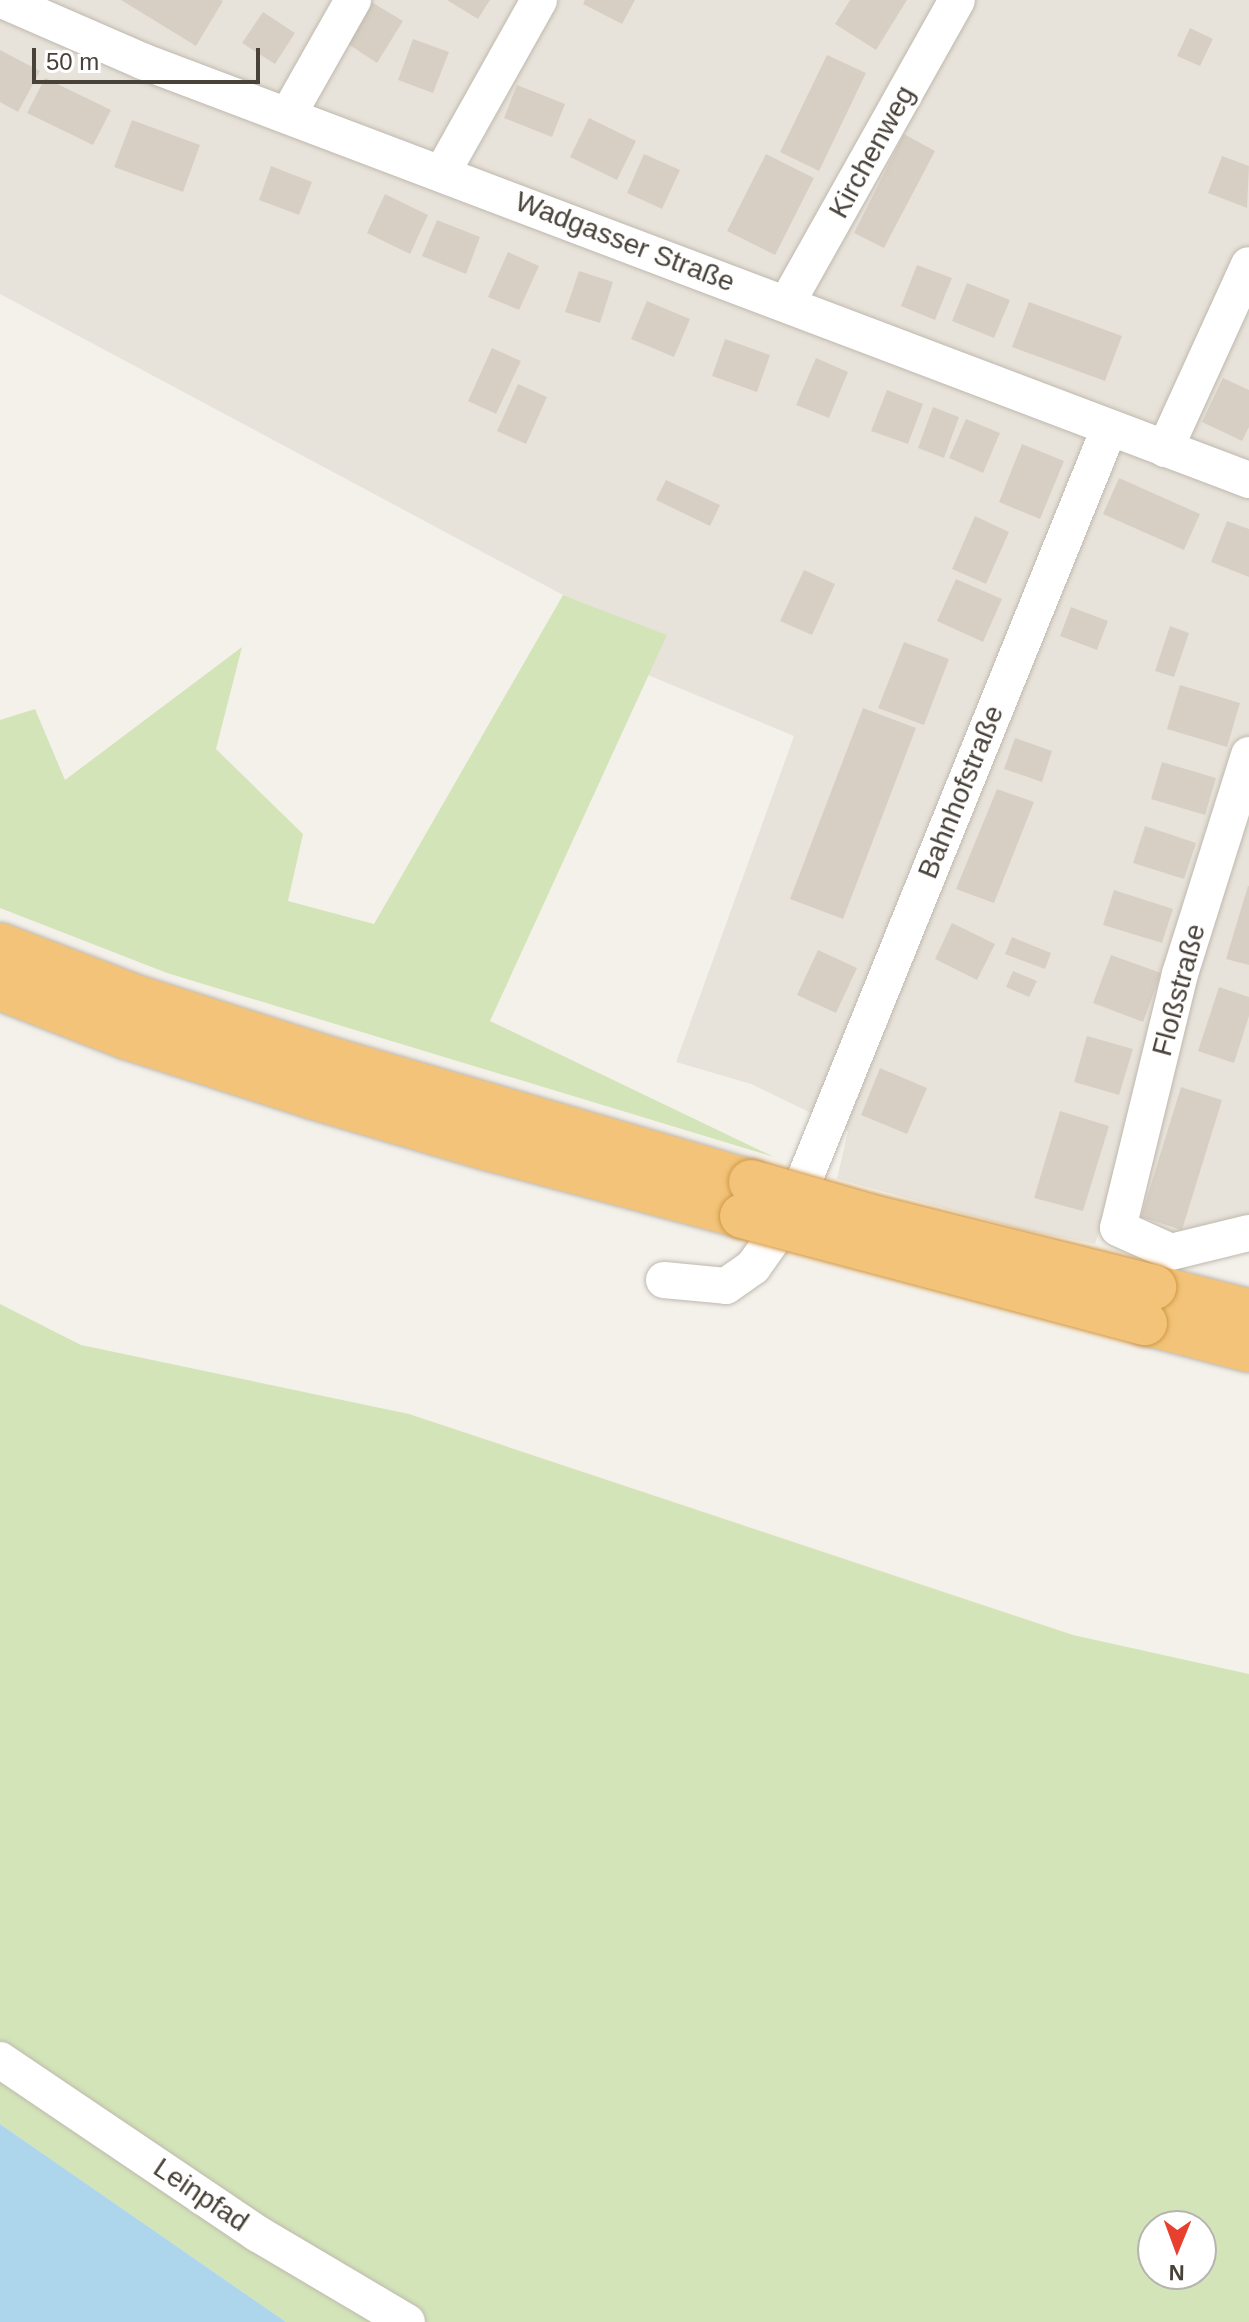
<!DOCTYPE html>
<html>
<head>
<meta charset="utf-8">
<style>
	body { margin:0 }
	#map { position:relative; width:1249px; height:2322px; overflow:hidden; background:#f4f1eb; font-family:Helvetica,sans-serif }
	div>[style] { position:absolute }
	.residential>* { inset:0; background:#e8e3da }
	.green>* { inset:0; background:#d3e5b8 }
	.water>* { inset:0; background:#add5eb }
	.building>* { inset:0; background:#d8cfc4 }
	.roads { filter:drop-shadow(0 0 2px #bfb8ae) drop-shadow(0 0 2px #bfb8ae) }
	.minor>* { height:36px; margin:-18px; padding:0 18px; transform-origin:18px; border-radius:18px; background:#fff }
	.highway>* { height:44px; margin:-22px; padding:0 22px; transform-origin:22px; border-radius:22px; background:#f2c378 }
	.bridges { filter:drop-shadow(0 0 2px #d19848) drop-shadow(0 0 2px #d19848) }
	.highway-bridge>* { height:44px; margin:-22px; padding:0 22px; transform-origin:22px; border-radius:22px; background:#f2c378 }
	span { translate:-50% -50%; white-space:nowrap; text-align:center; line-height:1.15; -webkit-text-stroke:7px #fff; paint-order:stroke }
	.street-label { font-size:28px; color:#484239 }
	.north { position:absolute; left:1137px; top:2210px; width:80px; height:80px; box-sizing:border-box; background:#fff; border:2px solid #b6b3b0; border-radius:50%; rotate:181deg; font-size:22px; font-weight:700; line-height:32px; text-align:center; color:#484239 }
	.north::after { content:''; display:block; margin:auto; width:28px; height:36px; background:#e8402e; clip-path:polygon(50% 0,100% 100%,50% 72%,0 100%) }
	.scale { position:absolute; left:32px; top:48px; width:228px; height:36px; box-sizing:border-box; border:4px solid #484239; border-top:0; padding-left:10px; font-size:24px; line-height:28px; white-space:nowrap; color:#484239; -webkit-text-stroke:6px #fff; paint-order:stroke }
</style>
</head>
<body>
<div id="map">
	<div class="residential">
		<i style="clip-path:polygon(0 0,1249px 0,1249px 1221px,1188px 1238px,1105px 1216px,1095px 1244px,1024px 1230px,837px 1179px,848px 1131px,751px 1084px,676px 1062px,794px 736px,648px 675px,666px 635px,563px 595px,0 294px)"></i>
	</div>
	<div class="green">
		<i style="clip-path:polygon(563px 595px,667px 635px,490px 1021px,774px 1157px,167px 973px,0 908px,0 720px,35px 709px,65px 780px,242px 647px,216px 749px,303px 834px,288px 901px,374px 924px)"></i>
		<i style="clip-path:polygon(evenodd,0 1304px,81px 1345px,409px 1414px,1073px 1635px,1249px 1674px,1249px 2322px,286px 2322px,0 2124px,0 1304px,1153px 2226px,1201px 2226px,1201px 2274px,1153px 2274px,1153px 2226px)"></i>
	</div>
	<div class="water">
		<i style="clip-path:polygon(0 2124px,286px 2322px,0 2322px)"></i>
	</div>
	<div class="building">
		<i style="clip-path:polygon(121px 0,221px 0,223px 1px,196px 46px)"></i>
		<i style="clip-path:polygon(368px 0,403px 21px,377px 63px,342px 40px)"></i>
		<i style="clip-path:polygon(447px 0,490px 0,478px 19px)"></i>
		<i style="clip-path:polygon(585px 0,635px 0,622px 24px,583px 4px)"></i>
		<i style="clip-path:polygon(850px 0,907px 0,876px 50px,835px 24px)"></i>
		<i style="clip-path:polygon(263px 12px,295px 33px,275px 64px,242px 43px)"></i>
		<i style="clip-path:polygon(1190px 28px,1213px 39px,1200px 66px,1177px 56px)"></i>
		<i style="clip-path:polygon(413px 39px,449px 52px,433px 93px,398px 80px)"></i>
		<i style="clip-path:polygon(0 50px,40px 71px,18px 112px,0 102px)"></i>
		<i style="clip-path:polygon(827px 55px,866px 73px,819px 171px,780px 152px)"></i>
		<i style="clip-path:polygon(45px 78px,111px 110px,93px 145px,27px 113px)"></i>
		<i style="clip-path:polygon(517px 85px,565px 104px,552px 137px,504px 118px)"></i>
		<i style="clip-path:polygon(589px 118px,636px 141px,617px 180px,570px 157px)"></i>
		<i style="clip-path:polygon(132px 120px,200px 145px,183px 192px,114px 167px)"></i>
		<i style="clip-path:polygon(904px 134px,935px 151px,884px 248px,854px 233px)"></i>
		<i style="clip-path:polygon(644px 154px,680px 170px,662px 209px,627px 193px)"></i>
		<i style="clip-path:polygon(766px 154px,814px 178px,775px 255px,727px 231px)"></i>
		<i style="clip-path:polygon(1222px 156px,1249px 166px,1247px 208px,1208px 193px)"></i>
		<i style="clip-path:polygon(271px 166px,312px 182px,299px 215px,259px 200px)"></i>
		<i style="clip-path:polygon(385px 194px,428px 215px,410px 254px,367px 233px)"></i>
		<i style="clip-path:polygon(437px 220px,480px 237px,466px 274px,422px 256px)"></i>
		<i style="clip-path:polygon(508px 252px,539px 266px,519px 310px,488px 297px)"></i>
		<i style="clip-path:polygon(917px 265px,952px 278px,935px 320px,901px 306px)"></i>
		<i style="clip-path:polygon(579px 271px,613px 282px,600px 323px,565px 312px)"></i>
		<i style="clip-path:polygon(967px 283px,1010px 300px,994px 338px,952px 321px)"></i>
		<i style="clip-path:polygon(647px 301px,690px 319px,674px 357px,631px 339px)"></i>
		<i style="clip-path:polygon(1029px 302px,1122px 336px,1105px 381px,1012px 347px)"></i>
		<i style="clip-path:polygon(725px 339px,770px 355px,757px 392px,712px 376px)"></i>
		<i style="clip-path:polygon(492px 348px,521px 361px,496px 414px,468px 401px)"></i>
		<i style="clip-path:polygon(816px 358px,848px 372px,829px 418px,796px 405px)"></i>
		<i style="clip-path:polygon(1223px 378px,1249px 390px,1249px 427px,1242px 441px,1202px 422px)"></i>
		<i style="clip-path:polygon(518px 384px,547px 397px,526px 444px,497px 431px)"></i>
		<i style="clip-path:polygon(887px 390px,923px 404px,908px 444px,871px 431px)"></i>
		<i style="clip-path:polygon(933px 407px,959px 417px,944px 458px,918px 448px)"></i>
		<i style="clip-path:polygon(966px 419px,1000px 433px,983px 473px,949px 458px)"></i>
		<i style="clip-path:polygon(1022px 444px,1064px 461px,1040px 519px,999px 502px)"></i>
		<i style="clip-path:polygon(1119px 478px,1200px 514px,1184px 550px,1103px 514px)"></i>
		<i style="clip-path:polygon(666px 480px,720px 505px,710px 526px,656px 500px)"></i>
		<i style="clip-path:polygon(975px 516px,1009px 532px,986px 584px,952px 569px)"></i>
		<i style="clip-path:polygon(1227px 521px,1249px 529px,1249px 577px,1211px 562px)"></i>
		<i style="clip-path:polygon(804px 570px,835px 584px,812px 635px,780px 621px)"></i>
		<i style="clip-path:polygon(956px 579px,1002px 599px,983px 642px,937px 621px)"></i>
		<i style="clip-path:polygon(1071px 607px,1108px 621px,1097px 650px,1060px 636px)"></i>
		<i style="clip-path:polygon(1170px 626px,1189px 633px,1174px 677px,1155px 671px)"></i>
		<i style="clip-path:polygon(904px 642px,949px 659px,924px 725px,878px 708px)"></i>
		<i style="clip-path:polygon(1180px 685px,1240px 703px,1227px 747px,1167px 729px)"></i>
		<i style="clip-path:polygon(863px 708px,916px 728px,843px 919px,790px 899px)"></i>
		<i style="clip-path:polygon(1015px 738px,1052px 751px,1042px 782px,1004px 769px)"></i>
		<i style="clip-path:polygon(1162px 762px,1216px 778px,1205px 815px,1151px 799px)"></i>
		<i style="clip-path:polygon(997px 789px,1034px 802px,994px 903px,956px 889px)"></i>
		<i style="clip-path:polygon(1145px 826px,1196px 843px,1184px 879px,1133px 863px)"></i>
		<i style="clip-path:polygon(1248px 886px,1249px 886px,1249px 965px,1226px 959px)"></i>
		<i style="clip-path:polygon(1114px 890px,1173px 909px,1162px 943px,1103px 925px)"></i>
		<i style="clip-path:polygon(952px 923px,995px 944px,977px 980px,935px 959px)"></i>
		<i style="clip-path:polygon(1012px 937px,1051px 953px,1045px 969px,1005px 954px)"></i>
		<i style="clip-path:polygon(818px 950px,857px 968px,836px 1013px,797px 995px)"></i>
		<i style="clip-path:polygon(1111px 955px,1161px 973px,1143px 1022px,1093px 1003px)"></i>
		<i style="clip-path:polygon(1013px 971px,1037px 981px,1029px 997px,1006px 987px)"></i>
		<i style="clip-path:polygon(1219px 987px,1249px 997px,1249px 1016px,1234px 1063px,1198px 1051px)"></i>
		<i style="clip-path:polygon(1087px 1036px,1133px 1049px,1119px 1095px,1074px 1082px)"></i>
		<i style="clip-path:polygon(880px 1068px,927px 1088px,907px 1134px,861px 1115px)"></i>
		<i style="clip-path:polygon(1181px 1087px,1222px 1100px,1182px 1230px,1141px 1217px)"></i>
		<i style="clip-path:polygon(1060px 1111px,1109px 1126px,1083px 1211px,1034px 1198px)"></i>
	</div>
	<div class="roads">
		<div class="minor">
			<i style="left:2px;top:0;width:153px;rotate:23.5deg"></i>
			<i style="left:142px;top:61px;width:1184px;rotate:20.73deg"></i>
			<i style="left:288px;top:115px;width:132px;rotate:-60.5deg"></i>
			<i style="left:442px;top:173px;width:198px;rotate:-60.7deg"></i>
			<i style="left:787px;top:303px;width:347px;rotate:-60.7deg"></i>
			<i style="left:1165px;top:449px;width:202px;rotate:-65.5deg"></i>
			<i style="left:1249px;top:755px;width:230px;rotate:107.5deg"></i>
			<i style="left:1180px;top:974px;width:261px;rotate:103.7deg"></i>
			<i style="left:1118px;top:1228px;width:58px;rotate:24.4deg"></i>
			<i style="left:1171px;top:1252px;width:80px;rotate:-13.7deg"></i>
			<i style="left:664px;top:1280px;width:62px;rotate:5.5deg"></i>
			<i style="left:726px;top:1286px;width:33px;rotate:-35deg"></i>
			<i style="left:753px;top:1267px;width:64px;rotate:-54.6deg"></i>
			<i style="left:790px;top:1215px;width:848px;rotate:-67.91deg"></i>
			<i style="left:0;top:2060px;width:311px;rotate:34deg"></i>
			<i style="left:258px;top:2234px;width:173px;rotate:30.6deg"></i>
		</div>
		<div class="highway">
			<i style="left:0;top:945px;width:149px;rotate:20.9deg"></i>
			<i style="left:139px;top:998px;width:197px;rotate:17.7deg"></i>
			<i style="left:327px;top:1058px;width:442px;rotate:16.3deg"></i>
			<i style="left:0;top:988px;width:135px;rotate:21.3deg"></i>
			<i style="left:126px;top:1037px;width:196px;rotate:17.8deg"></i>
			<i style="left:313px;top:1097px;width:184px;rotate:16.4deg"></i>
			<i style="left:490px;top:1149px;width:261px;rotate:14.9deg"></i>
			<i style="left:1154px;top:1287px;width:98px;rotate:14.2deg"></i>
			<i style="left:1145px;top:1323px;width:107px;rotate:14.6deg"></i>
		</div>
	</div>
	<div class="bridges">
		<div class="highway-bridge">
			<i style="left:751px;top:1182px;width:123px;rotate:16.1deg"></i>
			<i style="left:869px;top:1216px;width:294px;rotate:14deg"></i>
			<i style="left:742px;top:1216px;width:417px;rotate:14.9deg"></i>
		</div>
	</div>
	<div class="street-label">
		<span style="left:872px;top:152px;rotate:-61deg">Kirchenweg</span>
		<span style="left:625px;top:242px;rotate:21deg">Wadgasser Straße</span>
		<span style="left:961px;top:792px;rotate:-68deg">Bahnhofstraße</span>
		<span style="left:1179px;top:990px;rotate:-75deg">Floßstraße</span>
		<span style="left:201px;top:2195px;rotate:34deg">Leinpfad</span>
	</div>
	<div class="north">N</div>
	<div class="scale">50 m</div>
</div>
</body>
</html>
